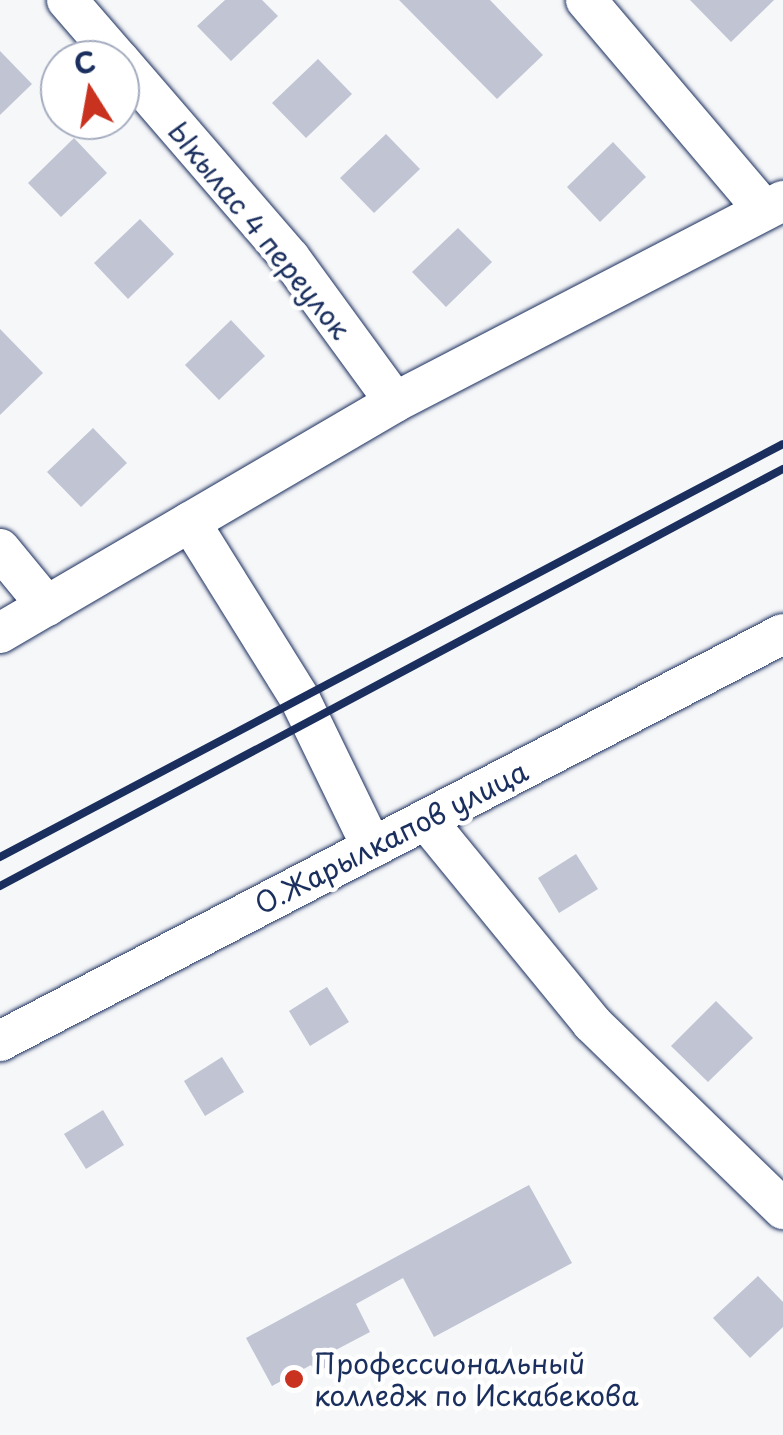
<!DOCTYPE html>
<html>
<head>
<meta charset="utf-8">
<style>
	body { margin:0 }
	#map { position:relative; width:783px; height:1435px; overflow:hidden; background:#f6f7f9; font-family:"Playpen Sans",sans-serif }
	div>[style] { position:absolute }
	.building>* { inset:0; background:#c0c4d3 }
	.roads { filter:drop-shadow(0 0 2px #1b2f5e) drop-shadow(0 0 2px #1b2f5e) }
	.minor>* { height:40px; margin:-20px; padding:0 20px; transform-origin:20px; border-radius:20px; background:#fff }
	.rail>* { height:8px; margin:-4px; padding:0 4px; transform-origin:4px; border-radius:4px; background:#1b2f5e }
	.dots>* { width:28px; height:28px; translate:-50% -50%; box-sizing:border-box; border:5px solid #fff; border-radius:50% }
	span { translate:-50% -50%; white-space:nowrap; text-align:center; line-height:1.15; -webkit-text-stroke:9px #fff; paint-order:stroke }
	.street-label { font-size:28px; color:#1b2f5e }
	.poi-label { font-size:28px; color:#1b2f5e }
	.left { translate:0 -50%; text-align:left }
	.north { position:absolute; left:40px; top:40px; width:100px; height:100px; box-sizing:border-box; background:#fff; border:2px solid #a4acbf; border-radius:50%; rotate:349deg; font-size:28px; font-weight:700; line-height:40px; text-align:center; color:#1b2f5e }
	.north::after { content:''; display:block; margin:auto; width:35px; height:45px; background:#c8321e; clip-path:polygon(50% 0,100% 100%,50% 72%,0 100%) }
</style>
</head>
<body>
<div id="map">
	<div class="building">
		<i style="clip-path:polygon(225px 0,262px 0,278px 16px,231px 61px,197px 26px)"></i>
		<i style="clip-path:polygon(399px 0,490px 0,543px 55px,497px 99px)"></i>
		<i style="clip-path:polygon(690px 0,774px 0,731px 42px)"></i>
		<i style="clip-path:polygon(0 51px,32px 84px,0 115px)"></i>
		<i style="clip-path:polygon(318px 59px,352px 94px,306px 138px,272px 103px)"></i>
		<i style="clip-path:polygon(386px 134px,420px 169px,374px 213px,340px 178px)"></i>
		<i style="clip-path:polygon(74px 138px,107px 173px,61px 217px,28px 183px)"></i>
		<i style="clip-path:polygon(613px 142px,646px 177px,600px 222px,567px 187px)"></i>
		<i style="clip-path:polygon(140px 219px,174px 254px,128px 299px,94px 263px)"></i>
		<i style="clip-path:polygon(458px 228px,492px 262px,446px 307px,412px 272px)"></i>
		<i style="clip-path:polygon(231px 320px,265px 356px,219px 400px,185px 365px)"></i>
		<i style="clip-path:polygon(0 329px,43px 373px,0 415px)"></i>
		<i style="clip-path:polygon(93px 428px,127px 463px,81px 507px,47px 472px)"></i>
		<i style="clip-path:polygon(576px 854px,598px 889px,559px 913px,538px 878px)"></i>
		<i style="clip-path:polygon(327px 987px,349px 1022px,310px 1046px,289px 1011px)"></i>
		<i style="clip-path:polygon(716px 1001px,753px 1038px,708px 1082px,671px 1046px)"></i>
		<i style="clip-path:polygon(222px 1057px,244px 1092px,205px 1116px,184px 1081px)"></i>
		<i style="clip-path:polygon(103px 1110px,124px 1145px,86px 1169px,64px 1134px)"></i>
		<i style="clip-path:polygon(529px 1185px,572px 1263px,434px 1337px,403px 1278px,356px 1304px,370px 1332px,330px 1353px,335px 1362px,316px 1373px,311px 1365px,272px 1386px,246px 1338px)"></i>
		<i style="clip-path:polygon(758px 1276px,783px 1302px,783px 1327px,750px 1358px,713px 1318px)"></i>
	</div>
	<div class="roads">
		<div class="minor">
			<i style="left:67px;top:0;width:79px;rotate:49.1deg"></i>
			<i style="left:586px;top:0;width:275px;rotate:49.7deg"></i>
			<i style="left:120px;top:61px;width:260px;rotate:49.2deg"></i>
			<i style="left:290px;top:258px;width:178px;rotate:53.9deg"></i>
			<i style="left:190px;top:522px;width:208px;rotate:58.1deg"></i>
			<i style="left:300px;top:699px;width:165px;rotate:64.1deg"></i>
			<i style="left:0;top:549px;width:74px;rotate:50.5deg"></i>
			<i style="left:0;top:633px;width:458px;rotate:-30.3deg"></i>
			<i style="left:395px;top:402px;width:437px;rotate:-27.4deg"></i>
			<i style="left:426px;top:820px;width:262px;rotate:50.7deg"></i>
			<i style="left:592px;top:1023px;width:267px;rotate:44.2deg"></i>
			<i style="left:0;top:1041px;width:882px;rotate:-27.47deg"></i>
		</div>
	</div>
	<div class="rail">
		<i style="left:0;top:857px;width:885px;rotate:-27.81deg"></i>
		<i style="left:0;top:886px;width:887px;rotate:-28.04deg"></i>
	</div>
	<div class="dots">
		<i style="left:294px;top:1379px;background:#c8321e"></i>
	</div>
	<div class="street-label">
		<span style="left:260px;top:230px;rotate:51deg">Ыкылас 4 переулок</span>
		<span style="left:391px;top:837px;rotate:-27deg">О.Жарылкапов улица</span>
	</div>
	<div class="poi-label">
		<span class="left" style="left:314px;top:1379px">Профессиональный<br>колледж по Искабекова</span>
	</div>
	<div class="north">С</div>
</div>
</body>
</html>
